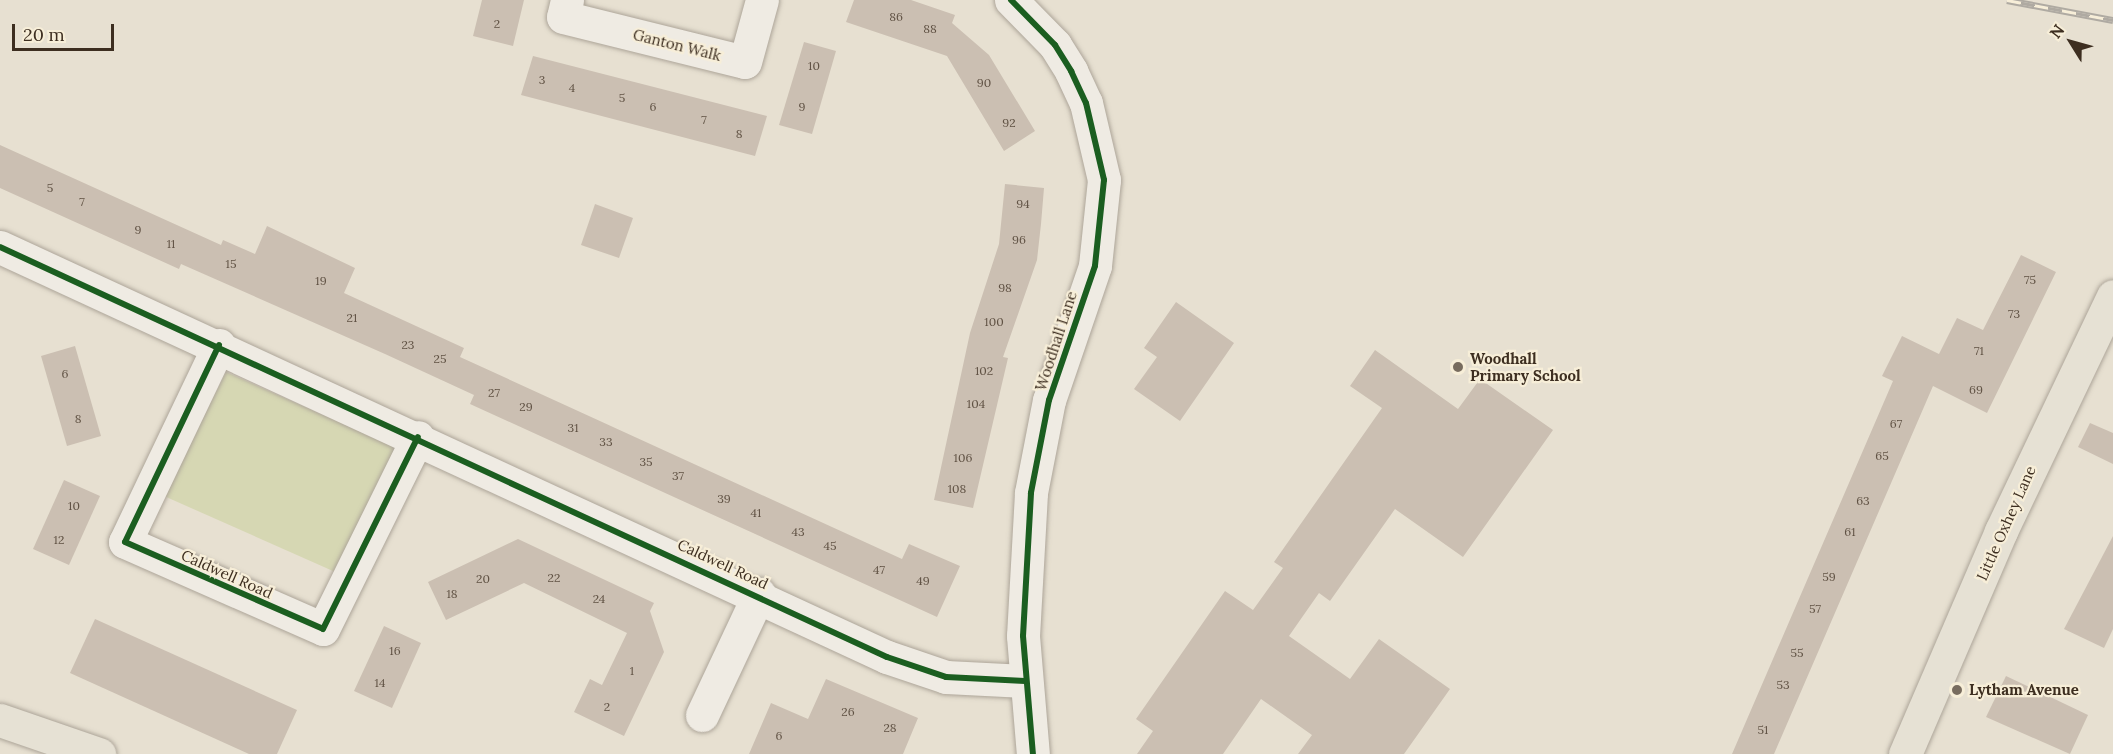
<!DOCTYPE html>
<html>
<head>
<meta charset="utf-8">
<style>
	body { margin:0 }
	#map { position:relative; width:2113px; height:754px; overflow:hidden; background:#e7e0d1; font-family:Lora,serif }
	div>[style] { position:absolute }
	.green>* { inset:0; background:#d6d7b3 }
	.building>* { inset:0; background:#cbbfb2 }
	.roads { filter:drop-shadow(0 0 2px #ada599) drop-shadow(0 0 2px #ada599) }
	.minor>* { height:33px; margin:-16.5px; padding:0 16.5px; transform-origin:16.5px; border-radius:16.5px; background:#efebe3 }
	.major>* { height:33px; margin:-16.5px; padding:0 16.5px; transform-origin:16.5px; border-radius:16.5px; background:#e6e1d4 }
	.rail>* { height:7px; margin-top:-3.5px; transform-origin:0; background:repeating-linear-gradient(90deg,#f7eed8 0 14px,#afaaa2 0 28px); box-sizing:border-box; border-block:2px solid #afaaa2 }
	.cycleway>* { height:6px; margin:-3px; padding:0 3px; transform-origin:3px; border-radius:3px; background:#1b5e20 }
	.dots>* { width:16px; height:16px; translate:-50% -50%; box-sizing:border-box; border:3px solid #f7eed8; border-radius:50% }
	span { translate:-50% -50%; white-space:nowrap; text-align:center; line-height:1.15; -webkit-text-stroke:4.5px #f7eed8; paint-order:stroke }
	.number-label { font-size:12px; color:#605244 }
	.number-label span { -webkit-text-stroke-width:0 }
	.street-label { font-size:15px; color:#3d2e20 }
	.poi-label { font-size:15px; color:#3d2e20; font-weight:700 }
	.left { translate:0 -50%; text-align:left }
	.north { position:absolute; left:2041px; top:12px; width:60px; height:60px; -webkit-text-stroke:4px #f7eed8; paint-order:stroke; rotate:307deg; font-size:16px; font-weight:700; line-height:24px; text-align:center; color:#3d2e20 }
	.north::after { content:''; display:block; margin:auto; width:21px; height:27px; background:#3d2e20; clip-path:polygon(50% 0,100% 100%,50% 72%,0 100%) }
	.scale { position:absolute; left:12px; top:24px; width:102px; height:27px; box-sizing:border-box; border:3px solid #3d2e20; border-top:0; padding-left:8px; font-size:18px; line-height:21px; white-space:nowrap; color:#3d2e20; -webkit-text-stroke:4px #f7eed8; paint-order:stroke }
</style>
</head>
<body>
<div id="map">
	<div class="green">
		<i style="clip-path:polygon(226px 372px,402px 450px,342px 575px,164px 496px)"></i>
	</div>
	<div class="building">
		<i style="clip-path:polygon(482px 0,524px 0,513px 46px,473px 36px)"></i>
		<i style="clip-path:polygon(854px 0,911px 0,955px 15px,952px 23px,989px 55px,1035px 131px,1004px 151px,947px 56px,846px 22px)"></i>
		<i style="clip-path:polygon(804px 42px,836px 51px,812px 134px,779px 125px)"></i>
		<i style="clip-path:polygon(533px 56px,767px 116px,755px 156px,521px 95px)"></i>
		<i style="clip-path:polygon(0 145px,221px 245px,223px 240px,255px 254px,267px 226px,355px 268px,344px 293px,464px 348px,460px 357px,902px 559px,909px 544px,960px 566px,937px 617px,470px 404px,474px 395px,385px 354px,181px 264px,179px 269px,0 188px)"></i>
		<i style="clip-path:polygon(1005px 184px,1044px 188px,1041px 224px,1037px 260px,1003px 357px,1008px 358px,973px 508px,934px 500px,970px 333px,999px 244px)"></i>
		<i style="clip-path:polygon(595px 204px,633px 218px,619px 258px,581px 245px)"></i>
		<i style="clip-path:polygon(2021px 255px,2056px 272px,1987px 413px,1933px 386px,1774px 754px,1732px 754px,1893px 381px,1882px 376px,1902px 336px,1939px 354px,1957px 318px,1983px 330px)"></i>
		<i style="clip-path:polygon(1176px 302px,1234px 343px,1180px 421px,1134px 389px,1157px 357px,1144px 348px)"></i>
		<i style="clip-path:polygon(75px 346px,101px 436px,67px 446px,41px 356px)"></i>
		<i style="clip-path:polygon(1375px 350px,1458px 409px,1480px 379px,1553px 430px,1463px 557px,1395px 509px,1330px 601px,1319px 593px,1289px 636px,1350px 679px,1379px 639px,1450px 689px,1404px 754px,1298px 754px,1312px 735px,1261px 699px,1223px 754px,1137px 754px,1153px 731px,1136px 719px,1225px 591px,1253px 610px,1283px 568px,1274px 562px,1382px 408px,1350px 386px)"></i>
		<i style="clip-path:polygon(2090px 423px,2113px 433px,2113px 464px,2078px 447px)"></i>
		<i style="clip-path:polygon(64px 480px,100px 496px,69px 565px,33px 549px)"></i>
		<i style="clip-path:polygon(2113px 536px,2113px 629px,2104px 648px,2064px 629px)"></i>
		<i style="clip-path:polygon(518px 539px,654px 603px,650px 611px,664px 652px,624px 736px,574px 712px,590px 679px,602px 685px,627px 633px,524px 583px,446px 620px,428px 582px)"></i>
		<i style="clip-path:polygon(95px 619px,297px 710px,277px 754px,249px 754px,70px 673px)"></i>
		<i style="clip-path:polygon(384px 626px,421px 643px,392px 708px,354px 691px)"></i>
		<i style="clip-path:polygon(2006px 676px,2088px 715px,2070px 754px,1986px 717px)"></i>
		<i style="clip-path:polygon(826px 679px,918px 718px,903px 754px,749px 754px,771px 703px,808px 719px)"></i>
	</div>
	<div class="roads">
		<div class="minor">
			<i style="left:567px;top:0;width:17px;rotate:103deg"></i>
			<i style="left:563px;top:17px;width:187px;rotate:13.9deg"></i>
			<i style="left:745px;top:62px;width:64px;rotate:-74.7deg"></i>
			<i style="left:1011px;top:0;width:63px;rotate:45.6deg"></i>
			<i style="left:1055px;top:45px;width:31px;rotate:58deg"></i>
			<i style="left:1071px;top:71px;width:35px;rotate:65deg"></i>
			<i style="left:1086px;top:103px;width:79px;rotate:76.8deg"></i>
			<i style="left:1104px;top:180px;width:86px;rotate:96deg"></i>
			<i style="left:1095px;top:266px;width:142px;rotate:108.9deg"></i>
			<i style="left:1049px;top:400px;width:95px;rotate:101deg"></i>
			<i style="left:1031px;top:493px;width:143px;rotate:93.2deg"></i>
			<i style="left:1023px;top:636px;width:118px;rotate:85.2deg"></i>
			<i style="left:0;top:247px;width:977px;rotate:24.81deg"></i>
			<i style="left:887px;top:657px;width:62px;rotate:18.7deg"></i>
			<i style="left:946px;top:677px;width:79px;rotate:2.9deg"></i>
			<i style="left:219px;top:345px;width:218px;rotate:115.5deg"></i>
			<i style="left:125px;top:542px;width:216px;rotate:23.7deg"></i>
			<i style="left:323px;top:629px;width:214px;rotate:-63.7deg"></i>
			<i style="left:702px;top:715px;width:134px;rotate:-64.8deg"></i>
		</div>
		<div class="major">
			<i style="left:0;top:720px;width:105px;rotate:19deg"></i>
			<i style="left:1905px;top:754px;width:243px;rotate:-66.7deg"></i>
			<i style="left:2001px;top:531px;width:260px;rotate:-64.5deg"></i>
		</div>
	</div>
	<div class="rail">
		<i style="left:2007px;top:0;width:108px;rotate:10.7deg"></i>
	</div>
	<div class="cycleway">
		<i style="left:1011px;top:0;width:63px;rotate:45.6deg"></i>
		<i style="left:1055px;top:45px;width:31px;rotate:58deg"></i>
		<i style="left:1071px;top:71px;width:35px;rotate:65deg"></i>
		<i style="left:1086px;top:103px;width:79px;rotate:76.8deg"></i>
		<i style="left:1104px;top:180px;width:86px;rotate:96deg"></i>
		<i style="left:1095px;top:266px;width:142px;rotate:108.9deg"></i>
		<i style="left:1049px;top:400px;width:95px;rotate:101deg"></i>
		<i style="left:1031px;top:493px;width:143px;rotate:93.2deg"></i>
		<i style="left:1023px;top:636px;width:118px;rotate:85.2deg"></i>
		<i style="left:0;top:247px;width:977px;rotate:24.81deg"></i>
		<i style="left:887px;top:657px;width:62px;rotate:18.7deg"></i>
		<i style="left:946px;top:677px;width:79px;rotate:2.9deg"></i>
		<i style="left:219px;top:345px;width:218px;rotate:115.5deg"></i>
		<i style="left:125px;top:542px;width:216px;rotate:23.7deg"></i>
		<i style="left:323px;top:629px;width:214px;rotate:-63.7deg"></i>
	</div>
	<div class="dots">
		<i style="left:1458px;top:367px;background:#786c5e"></i>
		<i style="left:1957px;top:690px;background:#786c5e"></i>
	</div>
	<div class="number-label">
		<span style="left:896px;top:17px">86</span>
		<span style="left:497px;top:24px">2</span>
		<span style="left:930px;top:29px">88</span>
		<span style="left:814px;top:66px">10</span>
		<span style="left:542px;top:80px">3</span>
		<span style="left:984px;top:83px">90</span>
		<span style="left:572px;top:88px">4</span>
		<span style="left:622px;top:98px">5</span>
		<span style="left:653px;top:107px">6</span>
		<span style="left:802px;top:107px">9</span>
		<span style="left:704px;top:120px">7</span>
		<span style="left:1009px;top:123px">92</span>
		<span style="left:739px;top:134px">8</span>
		<span style="left:50px;top:188px">5</span>
		<span style="left:82px;top:202px">7</span>
		<span style="left:1023px;top:204px">94</span>
		<span style="left:138px;top:230px">9</span>
		<span style="left:1019px;top:240px">96</span>
		<span style="left:171px;top:244px">11</span>
		<span style="left:231px;top:264px">15</span>
		<span style="left:2030px;top:280px">75</span>
		<span style="left:321px;top:281px">19</span>
		<span style="left:1005px;top:288px">98</span>
		<span style="left:2014px;top:314px">73</span>
		<span style="left:352px;top:318px">21</span>
		<span style="left:994px;top:322px">100</span>
		<span style="left:408px;top:345px">23</span>
		<span style="left:1979px;top:351px">71</span>
		<span style="left:440px;top:359px">25</span>
		<span style="left:984px;top:371px">102</span>
		<span style="left:65px;top:374px">6</span>
		<span style="left:1976px;top:390px">69</span>
		<span style="left:494px;top:393px">27</span>
		<span style="left:976px;top:404px">104</span>
		<span style="left:526px;top:407px">29</span>
		<span style="left:78px;top:419px">8</span>
		<span style="left:1896px;top:424px">67</span>
		<span style="left:573px;top:428px">31</span>
		<span style="left:606px;top:442px">33</span>
		<span style="left:1882px;top:456px">65</span>
		<span style="left:963px;top:458px">106</span>
		<span style="left:646px;top:462px">35</span>
		<span style="left:678px;top:476px">37</span>
		<span style="left:957px;top:489px">108</span>
		<span style="left:724px;top:499px">39</span>
		<span style="left:1863px;top:501px">63</span>
		<span style="left:74px;top:506px">10</span>
		<span style="left:756px;top:513px">41</span>
		<span style="left:798px;top:532px">43</span>
		<span style="left:1850px;top:532px">61</span>
		<span style="left:59px;top:540px">12</span>
		<span style="left:830px;top:546px">45</span>
		<span style="left:879px;top:570px">47</span>
		<span style="left:1829px;top:577px">59</span>
		<span style="left:554px;top:578px">22</span>
		<span style="left:483px;top:579px">20</span>
		<span style="left:923px;top:581px">49</span>
		<span style="left:452px;top:594px">18</span>
		<span style="left:599px;top:599px">24</span>
		<span style="left:1815px;top:609px">57</span>
		<span style="left:395px;top:651px">16</span>
		<span style="left:1797px;top:653px">55</span>
		<span style="left:632px;top:671px">1</span>
		<span style="left:380px;top:683px">14</span>
		<span style="left:1783px;top:685px">53</span>
		<span style="left:607px;top:707px">2</span>
		<span style="left:848px;top:712px">26</span>
		<span style="left:890px;top:728px">28</span>
		<span style="left:1763px;top:730px">51</span>
		<span style="left:779px;top:736px">6</span>
	</div>
	<div class="street-label">
		<span style="left:677px;top:45px;rotate:14deg">Ganton Walk</span>
		<span style="left:1056px;top:341px;rotate:-72deg">Woodhall Lane</span>
		<span style="left:2006px;top:523px;rotate:-66deg">Little Oxhey Lane</span>
		<span style="left:723px;top:564px;rotate:25deg">Caldwell Road</span>
		<span style="left:227px;top:574px;rotate:24deg">Caldwell Road</span>
	</div>
	<div class="poi-label">
		<span class="left" style="left:1470px;top:367px">Woodhall<br>Primary School</span>
		<span class="left" style="left:1969px;top:690px">Lytham Avenue</span>
	</div>
	<div class="north">N</div>
	<div class="scale">20 m</div>
</div>
</body>
</html>
